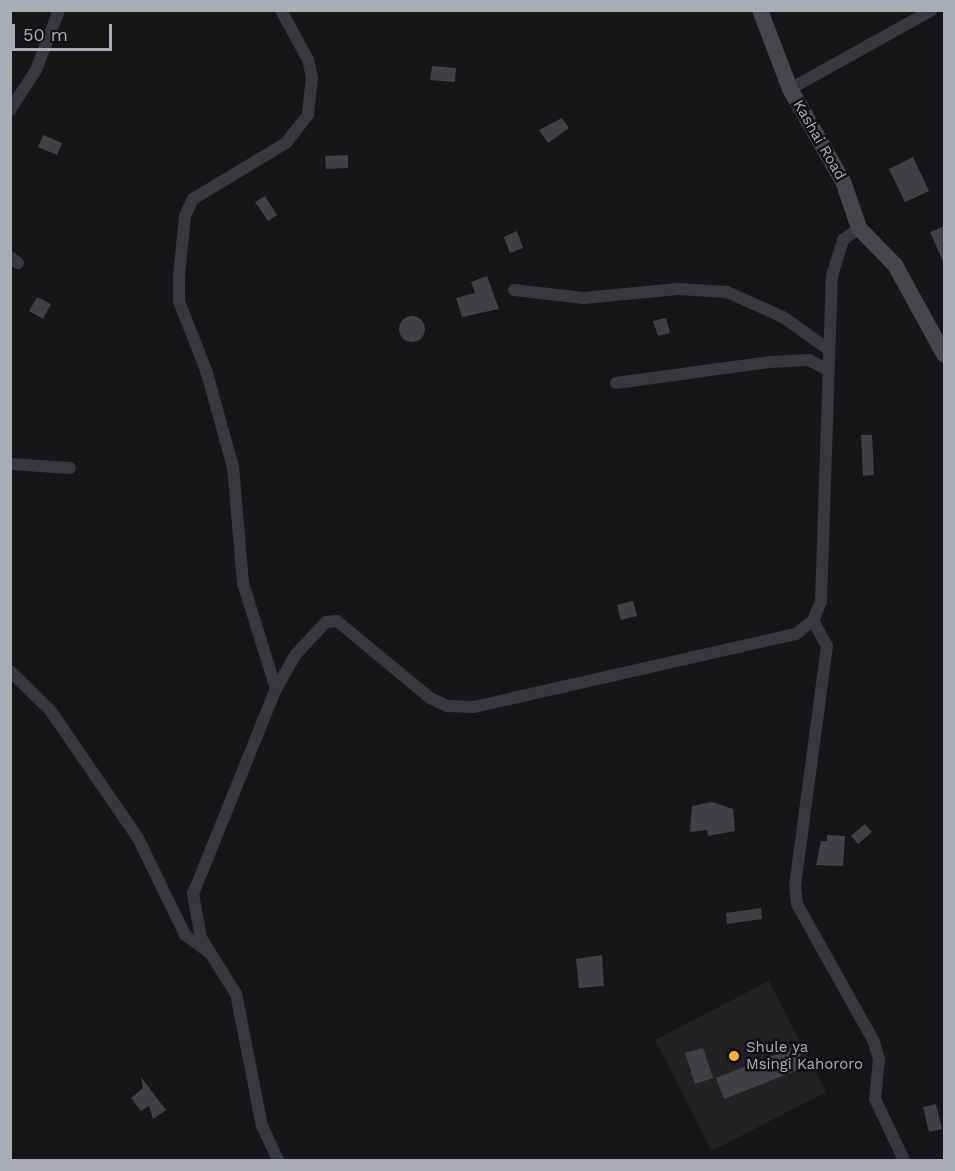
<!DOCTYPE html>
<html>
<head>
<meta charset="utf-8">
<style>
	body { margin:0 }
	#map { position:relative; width:955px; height:1171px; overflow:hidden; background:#161618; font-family:"Work Sans",sans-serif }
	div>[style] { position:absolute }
	.built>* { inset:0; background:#222225 }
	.building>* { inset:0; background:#404145 }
	.round { border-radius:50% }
	.street>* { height:12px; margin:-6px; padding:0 6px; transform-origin:6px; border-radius:6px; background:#37383d }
	.secondary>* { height:16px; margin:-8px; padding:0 8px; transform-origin:8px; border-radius:8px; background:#45474d }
	.dots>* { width:16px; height:16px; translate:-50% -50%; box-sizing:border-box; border:3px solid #111113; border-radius:50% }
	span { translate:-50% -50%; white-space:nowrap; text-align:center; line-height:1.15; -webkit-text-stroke:5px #111113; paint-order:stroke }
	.street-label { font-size:15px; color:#a8adb8 }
	.poi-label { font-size:15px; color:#a8adb8 }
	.left { translate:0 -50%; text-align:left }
	.frame { position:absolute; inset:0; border:12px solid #a8adb8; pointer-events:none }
	.scale { position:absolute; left:12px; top:24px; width:100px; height:27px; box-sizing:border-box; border:3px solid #a8adb8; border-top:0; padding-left:8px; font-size:18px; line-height:21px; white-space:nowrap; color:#a8adb8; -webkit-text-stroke:4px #111113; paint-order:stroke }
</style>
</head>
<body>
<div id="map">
	<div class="built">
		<i style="clip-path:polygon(769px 981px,826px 1092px,712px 1151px,655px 1040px)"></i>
	</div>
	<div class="building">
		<i style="clip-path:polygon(432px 66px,456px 68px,455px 82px,430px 80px)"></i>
		<i style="clip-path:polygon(562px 118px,569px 128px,548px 143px,539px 130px)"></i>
		<i style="clip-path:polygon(43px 135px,62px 143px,57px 155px,38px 147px)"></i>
		<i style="clip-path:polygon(348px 155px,348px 168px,326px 169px,325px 156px)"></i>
		<i style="clip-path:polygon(913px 157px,929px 191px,905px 202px,889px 169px)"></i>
		<i style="clip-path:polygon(265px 196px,277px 215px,268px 221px,255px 202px)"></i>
		<i style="clip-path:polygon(945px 226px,945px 266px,930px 232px)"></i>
		<i style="clip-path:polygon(517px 231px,523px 248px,510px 253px,504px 237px)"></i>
		<i style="clip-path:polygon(487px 276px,499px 309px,462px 317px,456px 298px,475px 293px,471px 282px)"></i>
		<i style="clip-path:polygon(37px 297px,51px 304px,43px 319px,29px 311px)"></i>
		<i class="round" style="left:399px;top:316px;width:26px;height:26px"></i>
		<i style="clip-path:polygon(666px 318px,670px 333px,658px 336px,653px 321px)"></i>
		<i style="clip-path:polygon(861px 435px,872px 435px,874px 475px,863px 476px)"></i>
		<i style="clip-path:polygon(633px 601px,637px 616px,621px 620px,617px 605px)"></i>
		<i style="clip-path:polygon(712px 802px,733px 809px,735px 831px,708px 836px,707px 830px,690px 832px,692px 806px)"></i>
		<i style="clip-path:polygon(865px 824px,872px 832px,858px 844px,851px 836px)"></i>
		<i style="clip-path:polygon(827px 835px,845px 836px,843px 866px,816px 865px,821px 841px,827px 841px)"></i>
		<i style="clip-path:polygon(761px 908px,762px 919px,727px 924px,726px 913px)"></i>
		<i style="clip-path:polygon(602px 955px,604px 986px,579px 988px,576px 959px)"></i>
		<i style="clip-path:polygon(797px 1046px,805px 1067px,724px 1099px,716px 1078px)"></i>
		<i style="clip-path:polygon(703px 1048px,713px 1078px,695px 1084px,685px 1053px)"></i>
		<i style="clip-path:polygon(141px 1077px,166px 1110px,153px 1119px,149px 1106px,141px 1111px,131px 1098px,143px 1088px)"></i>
		<i style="clip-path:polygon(936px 1104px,942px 1129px,929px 1132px,923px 1107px)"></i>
	</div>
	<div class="street">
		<i style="left:790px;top:89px;width:162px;rotate:-29.1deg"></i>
		<i style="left:10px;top:110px;width:48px;rotate:-57deg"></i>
		<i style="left:36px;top:70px;width:64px;rotate:-69deg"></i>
		<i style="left:10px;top:257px;width:10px;rotate:37deg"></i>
		<i style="left:514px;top:290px;width:70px;rotate:6.5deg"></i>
		<i style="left:584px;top:298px;width:94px;rotate:-5.5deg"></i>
		<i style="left:678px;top:289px;width:49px;rotate:3.5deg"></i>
		<i style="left:727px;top:292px;width:61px;rotate:24.1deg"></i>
		<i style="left:783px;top:317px;width:55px;rotate:35.4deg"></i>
		<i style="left:616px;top:383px;width:154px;rotate:-7.8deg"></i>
		<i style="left:769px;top:362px;width:40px;rotate:-2.9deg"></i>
		<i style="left:809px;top:360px;width:19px;rotate:28deg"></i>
		<i style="left:10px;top:464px;width:60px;rotate:3.8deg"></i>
		<i style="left:813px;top:620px;width:30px;rotate:62deg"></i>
		<i style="left:827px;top:646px;width:241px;rotate:97.6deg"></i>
		<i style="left:795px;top:885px;width:19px;rotate:84deg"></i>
		<i style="left:797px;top:904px;width:158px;rotate:60.8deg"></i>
		<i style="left:874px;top:1042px;width:18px;rotate:74deg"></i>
		<i style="left:879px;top:1059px;width:40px;rotate:95.7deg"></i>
		<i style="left:875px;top:1099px;width:68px;rotate:64.6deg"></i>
		<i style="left:10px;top:671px;width:56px;rotate:44.3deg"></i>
		<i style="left:50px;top:710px;width:155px;rotate:55.5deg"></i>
		<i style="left:138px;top:838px;width:108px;rotate:64.1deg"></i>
		<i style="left:185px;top:935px;width:32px;rotate:36deg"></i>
		<i style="left:276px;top:689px;width:111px;rotate:-107.3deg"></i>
		<i style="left:243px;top:583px;width:116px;rotate:-94.9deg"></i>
		<i style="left:233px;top:467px;width:98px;rotate:-105.5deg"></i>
		<i style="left:207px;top:373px;width:77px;rotate:-111.3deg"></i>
		<i style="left:179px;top:301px;width:25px;rotate:-90deg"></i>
		<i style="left:179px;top:276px;width:60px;rotate:-84.3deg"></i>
		<i style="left:185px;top:216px;width:19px;rotate:-65deg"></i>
		<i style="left:193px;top:199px;width:109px;rotate:-31.1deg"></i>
		<i style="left:286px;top:143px;width:36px;rotate:-52deg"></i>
		<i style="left:308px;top:115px;width:38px;rotate:-84deg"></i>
		<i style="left:312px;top:77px;width:17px;rotate:-103deg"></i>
		<i style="left:308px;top:60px;width:57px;rotate:-118.4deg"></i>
		<i style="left:278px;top:1160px;width:38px;rotate:-115deg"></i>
		<i style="left:262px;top:1126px;width:135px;rotate:-101.1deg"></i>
		<i style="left:236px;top:994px;width:66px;rotate:-122deg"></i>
		<i style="left:201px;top:938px;width:45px;rotate:-100.3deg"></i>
		<i style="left:193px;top:894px;width:221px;rotate:-68deg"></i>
		<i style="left:276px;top:689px;width:40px;rotate:-60.3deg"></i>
		<i style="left:296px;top:654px;width:44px;rotate:-46.8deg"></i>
		<i style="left:326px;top:622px;width:11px;rotate:-5deg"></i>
		<i style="left:337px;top:621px;width:121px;rotate:39.6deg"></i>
		<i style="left:430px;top:698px;width:19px;rotate:25deg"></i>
		<i style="left:447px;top:706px;width:27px;rotate:2deg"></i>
		<i style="left:474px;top:707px;width:330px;rotate:-12.8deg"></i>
		<i style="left:796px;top:634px;width:22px;rotate:-39deg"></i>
		<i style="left:813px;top:620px;width:20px;rotate:-66deg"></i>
		<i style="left:821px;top:602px;width:326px;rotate:-88.1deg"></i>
		<i style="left:832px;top:276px;width:38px;rotate:-73deg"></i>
		<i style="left:843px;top:240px;width:20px;rotate:-37deg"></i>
	</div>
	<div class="secondary">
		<i style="left:760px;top:10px;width:85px;rotate:69.2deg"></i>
		<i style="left:790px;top:89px;width:106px;rotate:60.1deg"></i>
		<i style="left:843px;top:181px;width:50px;rotate:71.2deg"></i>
		<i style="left:859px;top:228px;width:52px;rotate:45.8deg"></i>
		<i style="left:895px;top:265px;width:102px;rotate:61.2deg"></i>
	</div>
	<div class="dots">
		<i style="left:734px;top:1056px;background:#f2b134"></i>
	</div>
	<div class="street-label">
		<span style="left:819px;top:140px;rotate:60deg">Kashai Road</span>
	</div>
	<div class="poi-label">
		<span class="left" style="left:746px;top:1056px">Shule ya<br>Msingi Kahororo</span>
	</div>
	<div class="frame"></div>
	<div class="scale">50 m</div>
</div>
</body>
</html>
